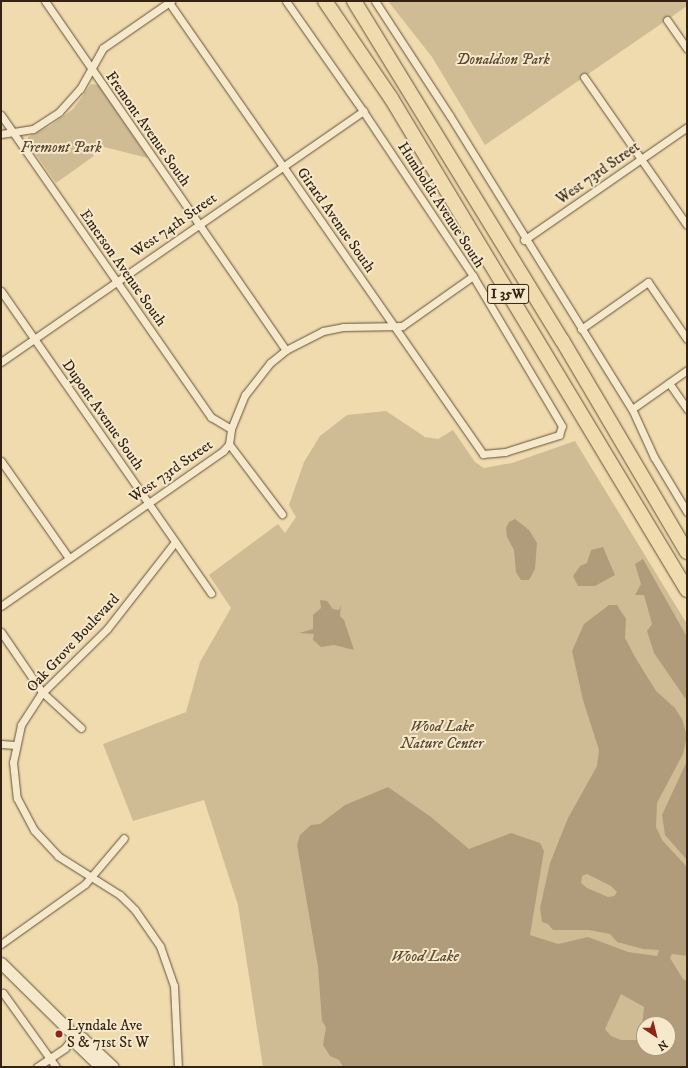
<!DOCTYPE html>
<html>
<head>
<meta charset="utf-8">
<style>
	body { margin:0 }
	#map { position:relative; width:688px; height:1068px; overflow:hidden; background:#f0dbaf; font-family:"IM FELL DW Pica",serif }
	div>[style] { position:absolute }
	.green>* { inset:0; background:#d0bc94 }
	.water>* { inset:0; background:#b09c7a }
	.roads { filter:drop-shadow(0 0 1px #635139) drop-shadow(0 0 1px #635139) }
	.minor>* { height:7px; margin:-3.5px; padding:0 3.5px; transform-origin:3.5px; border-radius:3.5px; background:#f5e8cb }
	.secondary>* { height:11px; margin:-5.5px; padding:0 5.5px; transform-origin:5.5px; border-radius:5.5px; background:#f5e8cb }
	.motorway>* { height:14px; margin:-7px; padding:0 7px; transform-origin:7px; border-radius:7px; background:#f0dbaf }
	.dots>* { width:11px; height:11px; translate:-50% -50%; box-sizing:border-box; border:2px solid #f5e8cb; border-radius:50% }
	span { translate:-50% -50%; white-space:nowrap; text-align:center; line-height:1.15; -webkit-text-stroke:4px #f5e8cb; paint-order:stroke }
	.shield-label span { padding:1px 3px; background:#f5e8cb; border:1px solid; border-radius:3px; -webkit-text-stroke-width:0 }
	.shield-label { font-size:14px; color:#342312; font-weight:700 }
	.park-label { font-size:15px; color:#5b4932; font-style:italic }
	.street-label { font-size:15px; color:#342312 }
	.poi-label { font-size:15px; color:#342312 }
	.left { translate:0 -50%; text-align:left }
	.water-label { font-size:16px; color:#5f4d36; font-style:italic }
	.frame { position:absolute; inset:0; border:2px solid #342312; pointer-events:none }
	.north { position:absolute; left:636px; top:1016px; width:40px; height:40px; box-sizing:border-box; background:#f5e8cb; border:1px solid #a89981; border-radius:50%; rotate:145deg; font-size:11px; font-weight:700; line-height:16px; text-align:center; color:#342312 }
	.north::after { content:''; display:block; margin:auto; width:14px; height:18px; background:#8f2418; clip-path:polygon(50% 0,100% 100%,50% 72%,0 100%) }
</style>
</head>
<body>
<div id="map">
	<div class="green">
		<i style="clip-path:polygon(388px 1px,687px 1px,687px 6px,485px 145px,432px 57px)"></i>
		<i style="clip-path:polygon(91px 84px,98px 85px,148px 158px,84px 142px,94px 156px,56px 183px,27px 142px,28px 137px,50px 126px,73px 109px)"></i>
		<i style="clip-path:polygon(evenodd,386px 411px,425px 437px,438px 439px,453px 430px,475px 462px,484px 468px,512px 463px,575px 441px,687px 624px,687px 1067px,263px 1067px,238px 905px,204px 800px,133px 821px,103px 744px,186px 712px,200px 662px,231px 608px,209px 575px,278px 524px,285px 533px,296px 517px,289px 505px,304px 462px,320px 436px,347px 415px,386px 411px,644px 1024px,668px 1024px,668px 1048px,644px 1048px,644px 1024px)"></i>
	</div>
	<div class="water">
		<i style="clip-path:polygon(515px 519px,529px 530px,537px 543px,535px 569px,529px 580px,521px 580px,516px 572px,514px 550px,507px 537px,506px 528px,509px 522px)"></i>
		<i style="clip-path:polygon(603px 547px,615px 575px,595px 586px,578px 586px,573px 576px,580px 566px,587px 563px,591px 550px)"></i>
		<i style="clip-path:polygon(643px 559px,687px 637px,687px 701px,654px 653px,647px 631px,652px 624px,644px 595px,635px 595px,641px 584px,635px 564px)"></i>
		<i style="clip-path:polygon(320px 600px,327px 601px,333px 609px,339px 610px,341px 605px,340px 616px,344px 620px,354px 650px,334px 645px,321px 647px,313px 640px,314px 634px,299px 633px,313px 629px,313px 615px,321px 608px)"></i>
		<i style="clip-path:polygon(evenodd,609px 605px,617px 605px,626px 619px,625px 638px,635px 657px,656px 691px,675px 708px,682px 719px,687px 736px,683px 754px,657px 803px,656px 827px,662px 840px,687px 867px,687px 956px,672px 954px,670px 958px,683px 979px,687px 981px,687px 1067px,343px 1067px,339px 1060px,330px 1056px,323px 1045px,326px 1027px,322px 1021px,318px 967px,297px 845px,300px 835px,311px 825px,320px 824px,345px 805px,388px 787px,431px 817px,469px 849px,511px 833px,540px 843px,544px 851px,530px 935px,558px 944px,588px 937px,628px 952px,657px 956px,659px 950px,643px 949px,617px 942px,610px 934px,589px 930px,553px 930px,548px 924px,542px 922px,540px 908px,550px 863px,568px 818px,597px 766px,599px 750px,583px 700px,572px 651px,584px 624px,609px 605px,587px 874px,611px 886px,617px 892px,614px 896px,608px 897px,587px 888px,581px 883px,582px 876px,587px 874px,609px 605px,621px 994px,644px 1007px,641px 1036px,638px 1040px,621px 1040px,611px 1036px,605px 1029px,621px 994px,609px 605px,644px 1024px,668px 1024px,668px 1048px,644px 1048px,644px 1024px)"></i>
		<i style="clip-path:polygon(687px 761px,687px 860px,665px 835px,662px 815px)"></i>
	</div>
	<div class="roads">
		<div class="minor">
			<i style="left:45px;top:1px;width:424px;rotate:55.4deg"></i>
			<i style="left:168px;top:1px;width:552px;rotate:55.19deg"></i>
			<i style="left:483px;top:454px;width:22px;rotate:-5deg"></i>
			<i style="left:505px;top:452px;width:57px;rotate:-17.5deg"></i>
			<i style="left:559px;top:435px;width:9px;rotate:-72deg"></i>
			<i style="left:562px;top:426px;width:174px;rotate:-120.7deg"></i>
			<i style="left:473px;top:276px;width:198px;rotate:-123.7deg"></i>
			<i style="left:363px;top:111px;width:134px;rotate:-125deg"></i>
			<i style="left:375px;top:1px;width:137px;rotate:56.9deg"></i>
			<i style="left:450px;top:116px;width:345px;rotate:58.2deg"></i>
			<i style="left:632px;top:409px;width:53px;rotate:65.4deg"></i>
			<i style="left:654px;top:457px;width:64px;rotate:59deg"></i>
			<i style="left:667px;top:20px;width:35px;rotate:55deg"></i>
			<i style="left:584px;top:77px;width:180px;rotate:55.2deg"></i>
			<i style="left:1px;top:115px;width:368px;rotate:55.2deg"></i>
			<i style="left:211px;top:417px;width:23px;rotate:31deg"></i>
			<i style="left:1px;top:134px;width:32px;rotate:-9deg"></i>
			<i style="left:33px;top:129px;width:31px;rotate:-33deg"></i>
			<i style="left:59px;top:112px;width:31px;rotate:-48deg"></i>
			<i style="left:80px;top:89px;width:47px;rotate:-60.7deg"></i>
			<i style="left:103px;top:48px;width:83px;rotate:-34.7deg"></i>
			<i style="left:524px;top:240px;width:198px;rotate:-34.7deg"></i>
			<i style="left:1px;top:291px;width:368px;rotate:55.2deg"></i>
			<i style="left:581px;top:329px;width:82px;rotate:-35deg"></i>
			<i style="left:648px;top:282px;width:69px;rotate:55.6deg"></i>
			<i style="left:1px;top:362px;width:441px;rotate:-34.7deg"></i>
			<i style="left:669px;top:383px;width:32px;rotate:55deg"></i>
			<i style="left:632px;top:409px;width:67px;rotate:-35.3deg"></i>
			<i style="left:229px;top:444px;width:88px;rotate:52.9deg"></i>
			<i style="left:1px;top:461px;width:118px;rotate:55deg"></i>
			<i style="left:175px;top:542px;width:110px;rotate:128deg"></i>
			<i style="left:107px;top:629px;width:93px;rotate:135.4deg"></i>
			<i style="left:41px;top:694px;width:37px;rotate:123deg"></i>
			<i style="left:21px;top:725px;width:38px;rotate:102deg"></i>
			<i style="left:13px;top:762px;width:36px;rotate:84deg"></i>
			<i style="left:17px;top:798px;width:36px;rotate:62deg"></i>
			<i style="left:34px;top:830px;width:35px;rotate:47deg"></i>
			<i style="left:58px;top:856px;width:73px;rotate:32.2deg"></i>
			<i style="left:120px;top:895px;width:21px;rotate:45deg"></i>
			<i style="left:135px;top:910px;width:44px;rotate:55.2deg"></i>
			<i style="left:160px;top:946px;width:42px;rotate:70.7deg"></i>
			<i style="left:174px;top:986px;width:81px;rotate:87.2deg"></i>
			<i style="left:1px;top:606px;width:271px;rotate:-34.9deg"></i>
			<i style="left:223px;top:451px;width:9px;rotate:-49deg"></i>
			<i style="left:229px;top:444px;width:15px;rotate:-82deg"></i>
			<i style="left:231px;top:429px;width:37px;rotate:-68deg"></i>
			<i style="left:245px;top:395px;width:41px;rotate:-52deg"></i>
			<i style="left:270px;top:363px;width:21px;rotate:-39deg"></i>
			<i style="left:286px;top:350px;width:42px;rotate:-27.2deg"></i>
			<i style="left:323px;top:331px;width:20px;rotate:-11deg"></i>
			<i style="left:343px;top:327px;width:59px;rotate:-1deg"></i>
			<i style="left:402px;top:326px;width:87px;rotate:-35.2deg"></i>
			<i style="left:1px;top:632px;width:73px;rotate:55.7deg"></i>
			<i style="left:42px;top:692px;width:53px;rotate:42.7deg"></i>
			<i style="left:1px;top:744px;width:14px;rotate:4deg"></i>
			<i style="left:1px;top:944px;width:103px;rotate:-35.5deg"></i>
			<i style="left:85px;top:884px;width:60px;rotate:-49.7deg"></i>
			<i style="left:3px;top:993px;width:91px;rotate:54.4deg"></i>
			<i style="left:37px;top:1067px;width:34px;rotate:-34deg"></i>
			<i style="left:65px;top:1048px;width:16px;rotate:-55deg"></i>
		</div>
		<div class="secondary">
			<i style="left:1px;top:963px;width:103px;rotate:44.6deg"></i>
			<i style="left:74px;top:1035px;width:11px;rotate:68deg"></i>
			<i style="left:78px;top:1045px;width:32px;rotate:44deg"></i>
			<i style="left:74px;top:1035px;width:9px;rotate:21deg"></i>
			<i style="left:82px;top:1038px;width:42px;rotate:43.1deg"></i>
		</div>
		<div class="motorway">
			<i style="left:325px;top:1px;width:117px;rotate:55.8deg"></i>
			<i style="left:391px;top:98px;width:574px;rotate:58.97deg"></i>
			<i style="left:354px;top:1px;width:398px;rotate:58.5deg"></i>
			<i style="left:562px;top:340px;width:246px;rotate:59.5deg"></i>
		</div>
	</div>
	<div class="dots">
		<i style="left:59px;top:1034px;background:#8f2418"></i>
	</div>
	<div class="shield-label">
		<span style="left:508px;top:294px">I 35W</span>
	</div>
	<div class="park-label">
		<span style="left:503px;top:60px">Donaldson Park</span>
		<span style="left:61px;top:148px">Fremont Park</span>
		<span style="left:442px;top:735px">Wood Lake<br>Nature Center</span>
	</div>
	<div class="street-label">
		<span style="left:148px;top:129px;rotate:55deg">Fremont Avenue South</span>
		<span style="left:598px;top:173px;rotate:-35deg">West 73rd Street</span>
		<span style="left:441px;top:205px;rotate:57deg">Humboldt Avenue South</span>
		<span style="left:336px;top:220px;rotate:55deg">Girard Avenue South</span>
		<span style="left:174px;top:225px;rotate:-35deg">West 74th Street</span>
		<span style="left:123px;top:268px;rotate:55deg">Emerson Avenue South</span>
		<span style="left:103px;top:415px;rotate:55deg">Dupont Avenue South</span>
		<span style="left:171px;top:471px;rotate:-35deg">West 73rd Street</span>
		<span style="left:73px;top:643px;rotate:-47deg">Oak Grove Boulevard</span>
	</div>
	<div class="poi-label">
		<span class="left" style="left:67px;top:1034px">Lyndale Ave<br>S &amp; 71st St W</span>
	</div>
	<div class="water-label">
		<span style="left:425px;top:956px">Wood Lake</span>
	</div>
	<div class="frame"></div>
	<div class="north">N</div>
</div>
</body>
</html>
